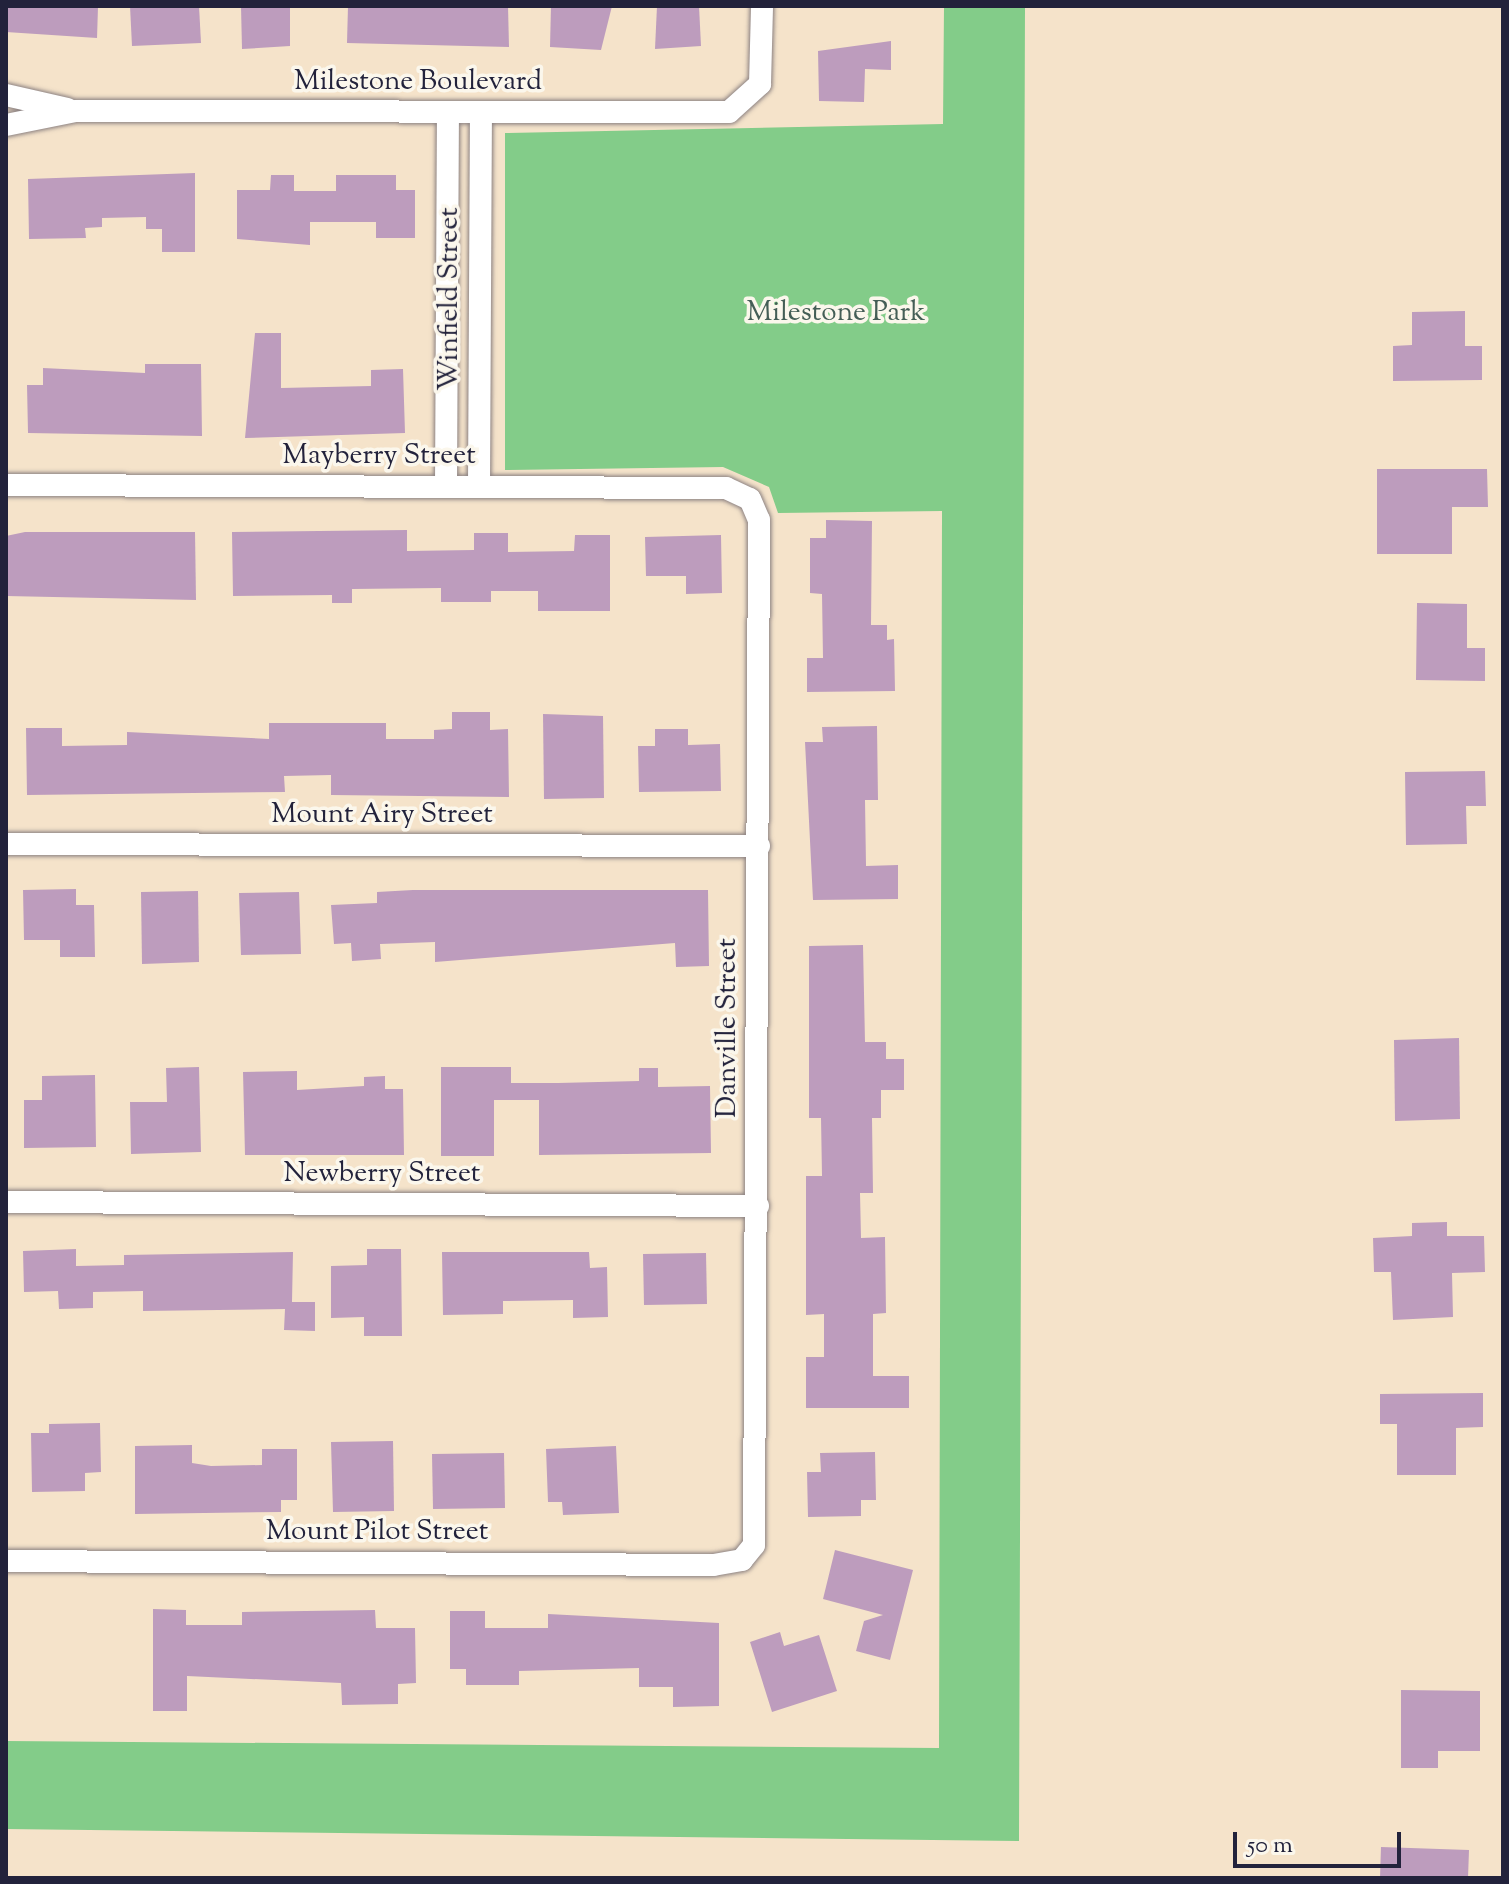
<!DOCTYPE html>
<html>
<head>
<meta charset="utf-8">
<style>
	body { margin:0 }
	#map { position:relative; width:1509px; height:1884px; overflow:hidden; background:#f5e3ca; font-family:"Sorts Mill Goudy",serif }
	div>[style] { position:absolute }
	.green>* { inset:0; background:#83cc89 }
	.building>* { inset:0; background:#bd9cbd }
	.roads { filter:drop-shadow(0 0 2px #8c8282) drop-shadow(0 0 2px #8c8282) }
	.minor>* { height:22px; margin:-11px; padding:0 11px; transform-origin:11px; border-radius:11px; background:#fff }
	span { translate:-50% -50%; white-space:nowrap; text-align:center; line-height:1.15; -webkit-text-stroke:7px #fbf7ec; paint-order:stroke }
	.street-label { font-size:28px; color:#22223b }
	.park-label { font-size:28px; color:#445e56 }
	.frame { position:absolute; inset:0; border:8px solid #22223b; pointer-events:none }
	.scale { position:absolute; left:1233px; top:1832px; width:168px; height:36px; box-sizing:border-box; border:4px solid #22223b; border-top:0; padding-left:10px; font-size:24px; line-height:28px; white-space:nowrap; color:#22223b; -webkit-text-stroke:6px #fbf7ec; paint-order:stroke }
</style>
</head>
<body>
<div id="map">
	<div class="green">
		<i style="clip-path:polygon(944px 6px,1025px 6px,1019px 1841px,6px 1829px,6px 1741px,939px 1748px,942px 511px,778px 513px,769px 487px,723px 467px,505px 470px,505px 133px,943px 124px)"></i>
	</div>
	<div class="building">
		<i style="clip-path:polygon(6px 6px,98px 6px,97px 38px,6px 32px)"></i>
		<i style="clip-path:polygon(130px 6px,199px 6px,201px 43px,132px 46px)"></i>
		<i style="clip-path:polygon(241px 6px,290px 6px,290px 46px,242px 49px)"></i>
		<i style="clip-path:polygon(348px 6px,508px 6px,509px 47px,347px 43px)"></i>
		<i style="clip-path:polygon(551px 6px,612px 6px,601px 50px,550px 47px)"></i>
		<i style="clip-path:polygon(657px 6px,699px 6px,701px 46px,655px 49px)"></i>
		<i style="clip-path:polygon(891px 41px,891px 70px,865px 69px,864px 102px,819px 101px,818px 51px)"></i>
		<i style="clip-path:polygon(195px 173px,195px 252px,162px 252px,162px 229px,146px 229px,146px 217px,102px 218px,102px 227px,85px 228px,86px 238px,29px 239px,28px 179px)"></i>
		<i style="clip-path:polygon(271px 175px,294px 175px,294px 191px,336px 191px,336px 175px,396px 175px,396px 190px,415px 190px,415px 238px,376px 238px,376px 222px,310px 222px,310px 245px,237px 239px,237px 190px,270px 190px)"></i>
		<i style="clip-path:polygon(1465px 311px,1465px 346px,1482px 346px,1482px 380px,1393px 381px,1393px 346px,1412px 345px,1412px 312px)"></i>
		<i style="clip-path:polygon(255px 333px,281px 333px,281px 388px,371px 386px,371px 370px,403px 369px,405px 433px,245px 438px)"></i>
		<i style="clip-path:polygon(145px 364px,201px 364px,202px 436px,28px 433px,27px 385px,43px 385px,43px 368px,145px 373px)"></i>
		<i style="clip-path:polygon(1377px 469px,1487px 469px,1488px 507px,1452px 507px,1452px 554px,1377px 554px)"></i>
		<i style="clip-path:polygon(826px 520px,872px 521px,871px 625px,887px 625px,887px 640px,894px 639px,895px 691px,807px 692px,807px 658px,823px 658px,822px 594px,810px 593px,810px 538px,826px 538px)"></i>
		<i style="clip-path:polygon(407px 530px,407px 551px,474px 550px,474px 533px,508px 533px,508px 552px,574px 551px,575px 535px,610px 535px,610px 611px,538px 611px,538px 591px,491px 591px,491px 602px,441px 602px,441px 588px,352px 589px,352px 603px,332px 603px,332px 595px,233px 596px,232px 532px)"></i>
		<i style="clip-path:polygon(25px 532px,195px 532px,196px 600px,6px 596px,6px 536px)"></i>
		<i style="clip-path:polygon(721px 535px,722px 593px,686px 594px,686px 576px,646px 576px,645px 537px)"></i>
		<i style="clip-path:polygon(1417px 603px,1467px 604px,1467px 648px,1485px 648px,1485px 681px,1416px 680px)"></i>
		<i style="clip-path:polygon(452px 712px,490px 712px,490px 730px,508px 729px,509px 797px,331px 795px,331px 775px,284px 776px,285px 792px,27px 795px,26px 728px,62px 728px,62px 746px,127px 745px,127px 732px,269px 739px,269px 723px,386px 723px,386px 739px,434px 739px,434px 730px,452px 729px)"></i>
		<i style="clip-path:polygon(543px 714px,603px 716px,604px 798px,544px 799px)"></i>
		<i style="clip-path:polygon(877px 726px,878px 800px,865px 800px,866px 866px,898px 865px,898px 899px,813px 900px,805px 742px,823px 742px,822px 727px)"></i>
		<i style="clip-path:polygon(655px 729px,688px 729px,688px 745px,720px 744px,721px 791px,639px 792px,638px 746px,655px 746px)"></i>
		<i style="clip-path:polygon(1485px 771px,1486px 806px,1466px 806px,1467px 844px,1406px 845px,1405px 772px)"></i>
		<i style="clip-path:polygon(76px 889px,76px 905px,94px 905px,95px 957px,60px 957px,60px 940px,24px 940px,23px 890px)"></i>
		<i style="clip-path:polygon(413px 890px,708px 890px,709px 966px,676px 967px,675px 943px,435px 962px,435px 942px,380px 944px,381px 959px,352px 961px,351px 943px,334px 944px,331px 905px,377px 903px,377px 892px)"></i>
		<i style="clip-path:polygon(198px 891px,199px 962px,142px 964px,141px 892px)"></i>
		<i style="clip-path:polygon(299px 892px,301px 954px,241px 955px,239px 893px)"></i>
		<i style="clip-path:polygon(863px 945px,865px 1042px,886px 1042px,886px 1059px,904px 1059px,904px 1090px,881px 1090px,881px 1118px,872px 1118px,873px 1193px,860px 1193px,861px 1238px,885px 1237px,886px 1313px,873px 1314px,873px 1376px,909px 1376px,909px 1408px,806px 1408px,806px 1357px,824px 1357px,824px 1314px,806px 1315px,806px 1176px,822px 1176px,821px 1118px,809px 1118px,809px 946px)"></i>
		<i style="clip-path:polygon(1459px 1038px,1460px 1119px,1395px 1121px,1394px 1040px)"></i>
		<i style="clip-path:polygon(199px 1067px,201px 1152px,131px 1154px,130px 1102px,167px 1102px,166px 1068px)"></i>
		<i style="clip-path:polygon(441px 1067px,511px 1067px,511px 1083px,558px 1083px,639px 1081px,639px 1068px,658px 1068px,658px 1087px,710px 1086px,711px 1153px,539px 1155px,539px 1100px,494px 1100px,494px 1156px,441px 1156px)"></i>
		<i style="clip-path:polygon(297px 1071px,297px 1090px,364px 1086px,364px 1077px,385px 1076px,385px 1089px,403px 1089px,404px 1155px,245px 1155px,243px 1072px)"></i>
		<i style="clip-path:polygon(95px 1075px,96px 1147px,24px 1148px,24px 1100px,42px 1100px,42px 1076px)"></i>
		<i style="clip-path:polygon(1447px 1222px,1447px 1236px,1484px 1236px,1485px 1272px,1452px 1273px,1453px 1317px,1393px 1320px,1391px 1272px,1374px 1272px,1373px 1238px,1412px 1236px,1412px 1223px)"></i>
		<i style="clip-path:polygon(76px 1249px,76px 1266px,124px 1265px,124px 1255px,293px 1252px,292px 1302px,315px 1302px,315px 1331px,284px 1330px,285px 1309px,143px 1311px,143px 1291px,93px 1292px,93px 1308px,59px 1309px,58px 1291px,24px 1292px,23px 1251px)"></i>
		<i style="clip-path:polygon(367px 1249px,401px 1249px,402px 1336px,364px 1336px,364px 1317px,331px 1318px,331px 1266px,367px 1265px)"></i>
		<i style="clip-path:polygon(442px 1252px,589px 1252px,590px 1268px,607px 1267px,608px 1317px,573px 1318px,573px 1300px,503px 1301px,503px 1314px,443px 1315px)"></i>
		<i style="clip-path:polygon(706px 1253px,707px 1304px,644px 1305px,643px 1254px)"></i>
		<i style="clip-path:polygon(1483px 1393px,1483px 1427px,1456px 1428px,1456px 1475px,1397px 1475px,1397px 1424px,1380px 1424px,1380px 1394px)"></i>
		<i style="clip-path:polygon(100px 1423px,101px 1472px,85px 1473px,85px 1491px,32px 1492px,31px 1433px,49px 1433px,49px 1424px)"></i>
		<i style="clip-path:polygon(393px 1441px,394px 1511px,333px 1512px,331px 1442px)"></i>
		<i style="clip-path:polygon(192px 1445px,192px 1463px,211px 1466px,262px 1465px,262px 1449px,297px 1449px,297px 1500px,281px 1500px,281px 1512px,135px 1514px,135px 1446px)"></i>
		<i style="clip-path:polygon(616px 1446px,619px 1513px,563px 1515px,562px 1502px,548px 1502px,546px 1449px)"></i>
		<i style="clip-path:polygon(875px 1452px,876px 1500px,861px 1500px,861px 1516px,808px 1517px,807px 1472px,821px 1472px,820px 1453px)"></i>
		<i style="clip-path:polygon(504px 1453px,505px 1508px,433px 1509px,432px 1454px)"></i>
		<i style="clip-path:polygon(835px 1550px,913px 1570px,890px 1660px,856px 1651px,864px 1621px,883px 1615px,823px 1599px)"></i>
		<i style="clip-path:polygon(153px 1609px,186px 1610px,186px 1625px,242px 1625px,242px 1612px,375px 1610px,376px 1628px,415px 1628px,416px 1683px,398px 1684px,398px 1704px,342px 1705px,341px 1683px,187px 1676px,187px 1711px,153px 1711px)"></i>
		<i style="clip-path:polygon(450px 1611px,485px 1611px,485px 1628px,548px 1628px,548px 1614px,719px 1623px,719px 1706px,673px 1707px,673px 1687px,639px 1687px,639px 1668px,519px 1671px,519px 1685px,466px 1685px,466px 1669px,450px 1669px)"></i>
		<i style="clip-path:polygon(780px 1632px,784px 1646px,819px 1635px,837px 1691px,772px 1712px,750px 1642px)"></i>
		<i style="clip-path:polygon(1401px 1690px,1480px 1691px,1480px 1751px,1438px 1751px,1438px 1768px,1401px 1768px)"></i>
		<i style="clip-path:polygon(1381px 1847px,1469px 1850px,1468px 1878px,1380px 1878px)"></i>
	</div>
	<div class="roads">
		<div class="minor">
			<i style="left:6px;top:95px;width:63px;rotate:12.9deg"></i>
			<i style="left:6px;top:125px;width:71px;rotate:-11.3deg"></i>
			<i style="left:76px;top:111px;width:653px;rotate:0.09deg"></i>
			<i style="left:729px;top:112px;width:42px;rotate:-42.1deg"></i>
			<i style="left:760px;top:84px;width:78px;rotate:-88.5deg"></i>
			<i style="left:6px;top:485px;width:720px;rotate:0.24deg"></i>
			<i style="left:726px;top:488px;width:26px;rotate:25deg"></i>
			<i style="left:750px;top:499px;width:23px;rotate:67deg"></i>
			<i style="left:759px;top:520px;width:1025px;rotate:90.28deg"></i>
			<i style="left:754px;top:1545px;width:19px;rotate:129deg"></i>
			<i style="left:742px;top:1560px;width:29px;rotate:170deg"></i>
			<i style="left:713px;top:1565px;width:707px;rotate:-179.68deg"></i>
			<i style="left:446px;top:486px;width:374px;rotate:-89.7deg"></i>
			<i style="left:479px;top:486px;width:374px;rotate:-89.7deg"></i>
			<i style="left:6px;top:844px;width:753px;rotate:0.15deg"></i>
			<i style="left:6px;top:1202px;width:752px;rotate:0.3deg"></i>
		</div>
	</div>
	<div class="street-label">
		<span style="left:418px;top:82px">Milestone Boulevard</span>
		<span style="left:450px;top:299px;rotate:-90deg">Winfield Street</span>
		<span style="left:379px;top:456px">Mayberry Street</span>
		<span style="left:382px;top:815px">Mount Airy Street</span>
		<span style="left:728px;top:1028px;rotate:-90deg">Danville Street</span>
		<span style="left:382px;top:1174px">Newberry Street</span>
		<span style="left:377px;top:1532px">Mount Pilot Street</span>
	</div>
	<div class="park-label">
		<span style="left:836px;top:313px">Milestone Park</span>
	</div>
	<div class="frame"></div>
	<div class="scale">50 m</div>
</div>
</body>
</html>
